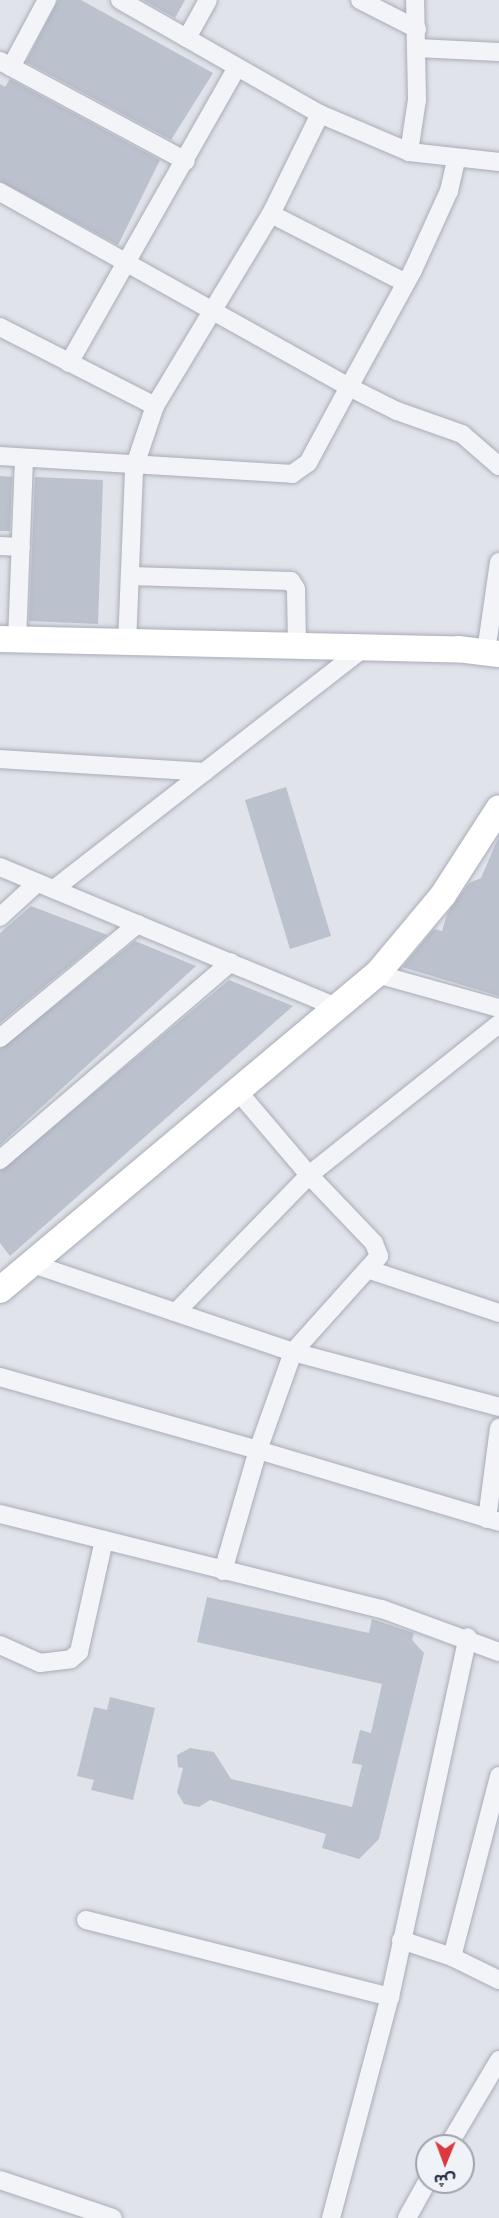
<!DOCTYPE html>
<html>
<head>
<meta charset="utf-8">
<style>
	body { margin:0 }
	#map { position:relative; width:499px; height:2218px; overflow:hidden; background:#e0e3ea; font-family:"Roboto Condensed","Noto Sans Arabic",sans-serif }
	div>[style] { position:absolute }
	.building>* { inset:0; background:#bcc1ce }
	.roads { filter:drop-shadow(0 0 2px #a8adb8) drop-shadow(0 0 2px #a8adb8) }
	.street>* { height:18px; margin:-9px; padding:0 9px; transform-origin:9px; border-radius:9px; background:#f3f4f8 }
	.secondary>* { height:26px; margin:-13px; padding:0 13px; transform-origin:13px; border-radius:13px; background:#fff }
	span { translate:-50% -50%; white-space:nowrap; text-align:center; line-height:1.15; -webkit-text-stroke:4.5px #eff2f7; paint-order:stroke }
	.north { position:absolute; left:415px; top:2134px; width:60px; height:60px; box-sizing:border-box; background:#eff2f7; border:2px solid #9fa4af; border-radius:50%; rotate:181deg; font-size:16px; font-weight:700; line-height:24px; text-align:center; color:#262e43 }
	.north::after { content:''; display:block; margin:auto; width:21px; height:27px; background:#dc383f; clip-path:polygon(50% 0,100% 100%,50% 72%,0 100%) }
</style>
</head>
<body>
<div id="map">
	<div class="building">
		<i style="clip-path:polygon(58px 0,81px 0,213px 73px,171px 140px,26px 62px)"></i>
		<i style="clip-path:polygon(143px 0,185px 0,175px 18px)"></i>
		<i style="clip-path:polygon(10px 79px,160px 160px,118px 245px,0 181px,0 84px,5px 87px)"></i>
		<i style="clip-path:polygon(0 476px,12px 477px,10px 531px,0 531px)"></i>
		<i style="clip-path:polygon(35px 477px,103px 480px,98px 624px,29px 621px)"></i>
		<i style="clip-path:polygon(286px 787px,331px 936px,290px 949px,245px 800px)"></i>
		<i style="clip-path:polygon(499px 836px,499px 996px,402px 967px,434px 929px,442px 931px,447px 914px,469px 883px,481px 878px)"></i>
		<i style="clip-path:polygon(31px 906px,107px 935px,0 1023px,0 933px)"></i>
		<i style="clip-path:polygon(135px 941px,196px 966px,0 1145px,0 1049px)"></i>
		<i style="clip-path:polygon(229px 980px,293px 1006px,10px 1256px,0 1243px,0 1171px)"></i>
		<i style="clip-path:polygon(207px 1597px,369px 1633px,372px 1619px,414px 1633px,412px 1640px,424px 1653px,379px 1839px,359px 1859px,322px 1848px,326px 1834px,210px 1800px,199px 1807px,184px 1804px,177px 1792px,183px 1768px,178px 1767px,177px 1755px,190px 1748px,214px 1752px,231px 1779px,352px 1807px,362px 1765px,352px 1763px,360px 1730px,371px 1733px,382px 1684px,197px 1642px)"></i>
		<i style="clip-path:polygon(110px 1697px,155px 1708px,133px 1800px,91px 1790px,94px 1780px,77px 1776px,94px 1707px,107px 1710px)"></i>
	</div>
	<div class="roads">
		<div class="street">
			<i style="left:120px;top:0;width:230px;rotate:29.7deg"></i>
			<i style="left:320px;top:114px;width:97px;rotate:23.1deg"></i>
			<i style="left:409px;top:152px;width:91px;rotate:6.3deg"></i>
			<i style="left:360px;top:0;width:64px;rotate:27deg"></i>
			<i style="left:187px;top:38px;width:43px;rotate:-61.1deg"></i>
			<i style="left:417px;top:48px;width:82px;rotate:2.8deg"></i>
			<i style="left:0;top:61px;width:211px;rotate:28.3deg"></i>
			<i style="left:11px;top:67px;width:76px;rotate:-61.8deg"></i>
			<i style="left:409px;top:152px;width:53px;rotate:-81.3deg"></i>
			<i style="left:417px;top:100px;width:100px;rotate:-91.1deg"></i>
			<i style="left:0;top:192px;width:400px;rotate:29.2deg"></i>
			<i style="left:349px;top:387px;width:133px;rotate:-61.3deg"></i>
			<i style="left:413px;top:270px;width:87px;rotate:-65.5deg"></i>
			<i style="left:449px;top:191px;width:32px;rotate:-77deg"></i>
			<i style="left:271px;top:214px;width:149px;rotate:27.1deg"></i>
			<i style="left:0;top:327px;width:174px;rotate:27deg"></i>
			<i style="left:69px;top:363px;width:338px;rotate:-60.4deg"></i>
			<i style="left:0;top:456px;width:293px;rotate:3.5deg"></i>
			<i style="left:292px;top:474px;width:19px;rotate:-35deg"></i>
			<i style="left:308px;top:463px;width:86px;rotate:-61.7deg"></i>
			<i style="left:349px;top:387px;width:54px;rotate:26.6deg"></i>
			<i style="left:397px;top:411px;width:69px;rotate:19.5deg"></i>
			<i style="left:462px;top:434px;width:49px;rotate:40.9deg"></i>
			<i style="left:0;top:546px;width:21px;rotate:3deg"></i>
			<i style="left:130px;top:576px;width:161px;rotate:1.8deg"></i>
			<i style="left:291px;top:581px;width:9px;rotate:58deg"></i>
			<i style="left:296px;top:589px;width:59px;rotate:89deg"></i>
			<i style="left:17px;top:641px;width:183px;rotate:-87.8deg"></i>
			<i style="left:127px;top:645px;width:177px;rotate:-87.7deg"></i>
			<i style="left:134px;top:468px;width:65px;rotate:-71.3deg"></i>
			<i style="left:155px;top:406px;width:224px;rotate:-58.9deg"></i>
			<i style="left:271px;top:214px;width:111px;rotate:-63.9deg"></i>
			<i style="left:486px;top:652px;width:91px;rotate:-81.8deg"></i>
			<i style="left:0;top:759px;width:205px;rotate:3.6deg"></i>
			<i style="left:0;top:867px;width:362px;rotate:22.6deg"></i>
			<i style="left:54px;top:889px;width:389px;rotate:-37.9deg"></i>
			<i style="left:0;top:917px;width:50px;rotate:-42.6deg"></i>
			<i style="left:377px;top:974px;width:127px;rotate:15.6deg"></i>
			<i style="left:0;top:1038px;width:179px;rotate:-39.6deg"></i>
			<i style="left:0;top:1160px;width:304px;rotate:-40.6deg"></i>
			<i style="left:30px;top:1263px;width:278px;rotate:18.7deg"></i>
			<i style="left:293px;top:1352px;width:213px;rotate:14.9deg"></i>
			<i style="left:370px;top:1270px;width:136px;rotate:18.4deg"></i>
			<i style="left:176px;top:1312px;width:191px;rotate:-45.8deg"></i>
			<i style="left:309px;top:1175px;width:243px;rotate:-38.5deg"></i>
			<i style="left:0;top:1377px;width:268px;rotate:15.8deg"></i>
			<i style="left:258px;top:1450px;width:104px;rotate:-70.3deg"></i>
			<i style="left:293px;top:1352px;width:129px;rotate:-48.1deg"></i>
			<i style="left:379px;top:1256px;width:14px;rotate:-111deg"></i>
			<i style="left:374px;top:1243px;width:94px;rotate:-133.7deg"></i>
			<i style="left:309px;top:1175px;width:113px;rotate:-130.3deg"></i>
			<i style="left:0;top:1514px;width:394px;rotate:14deg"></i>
			<i style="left:382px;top:1609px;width:125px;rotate:20.2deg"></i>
			<i style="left:487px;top:1519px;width:92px;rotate:-82.5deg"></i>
			<i style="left:223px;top:1571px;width:126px;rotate:-73.9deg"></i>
			<i style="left:258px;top:1450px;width:252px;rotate:16.6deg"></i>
			<i style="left:0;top:1645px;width:44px;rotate:24.2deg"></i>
			<i style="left:40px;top:1663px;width:31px;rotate:-7deg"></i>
			<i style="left:71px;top:1659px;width:11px;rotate:-41deg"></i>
			<i style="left:79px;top:1652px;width:115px;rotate:-77.4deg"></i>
			<i style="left:86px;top:1920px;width:314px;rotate:14.2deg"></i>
			<i style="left:401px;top:1940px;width:54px;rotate:18.4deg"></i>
			<i style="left:452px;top:1957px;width:52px;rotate:26.1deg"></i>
			<i style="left:452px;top:1957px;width:187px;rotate:-75.4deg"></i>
			<i style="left:448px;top:2146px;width:100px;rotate:-59.3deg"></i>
			<i style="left:0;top:2180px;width:119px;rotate:18.6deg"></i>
			<i style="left:331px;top:2218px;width:229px;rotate:-75.1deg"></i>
			<i style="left:390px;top:1997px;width:368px;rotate:-77.8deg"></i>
			<i style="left:407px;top:2218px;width:41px;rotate:-60.9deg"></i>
		</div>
		<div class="secondary">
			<i style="left:0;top:639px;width:458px;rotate:1.3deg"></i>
			<i style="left:458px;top:649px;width:41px;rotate:7deg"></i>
			<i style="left:0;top:1290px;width:492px;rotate:-40deg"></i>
			<i style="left:377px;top:974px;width:103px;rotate:-50.1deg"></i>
			<i style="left:443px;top:895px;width:103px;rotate:-57.2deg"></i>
		</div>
	</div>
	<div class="north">ش</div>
</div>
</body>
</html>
